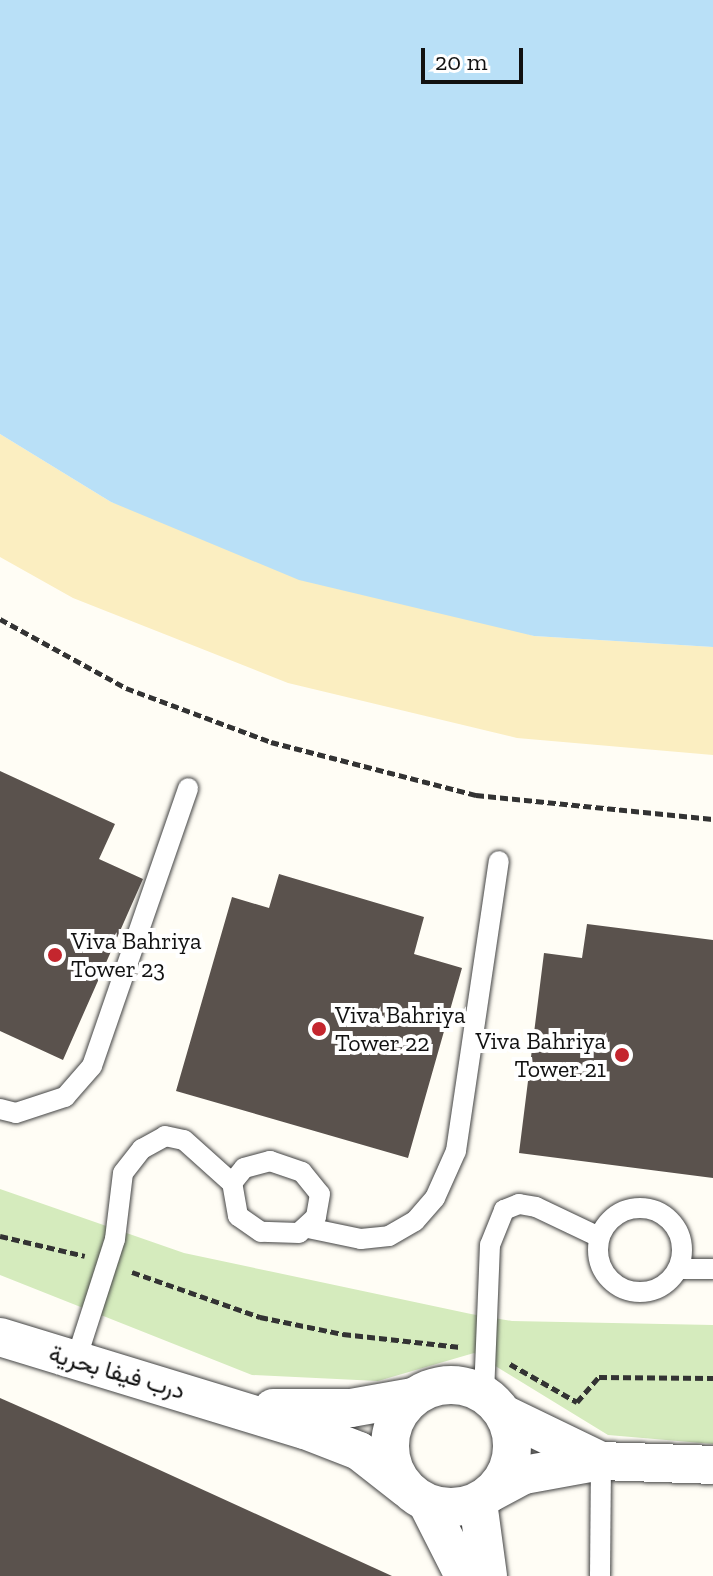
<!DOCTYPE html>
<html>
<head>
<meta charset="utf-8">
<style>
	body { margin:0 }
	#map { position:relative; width:713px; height:1576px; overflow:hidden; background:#fffdf5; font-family:"Zilla Slab",Vazirmatn,serif }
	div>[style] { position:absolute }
	.green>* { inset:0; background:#d5ebbd }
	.sand>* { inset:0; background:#fbeec1 }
	.water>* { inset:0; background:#b9e0f7 }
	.building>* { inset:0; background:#5a524d }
	.path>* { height:5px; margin-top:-2.5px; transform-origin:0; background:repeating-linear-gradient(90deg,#333 0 8px,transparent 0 12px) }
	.roads { filter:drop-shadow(0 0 2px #444) drop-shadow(0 0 2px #444) }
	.lane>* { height:20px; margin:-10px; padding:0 10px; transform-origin:10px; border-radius:10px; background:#fff }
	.lane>.ring { margin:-10px; padding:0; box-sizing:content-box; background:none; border:20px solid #fff; border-radius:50% }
	.street>* { height:38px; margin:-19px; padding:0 19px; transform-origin:19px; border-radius:19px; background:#fff }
	.street>.ring { margin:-19px; padding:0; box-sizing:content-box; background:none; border:38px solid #fff; border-radius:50% }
	.dots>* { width:22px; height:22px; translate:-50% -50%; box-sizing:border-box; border:4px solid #fff; border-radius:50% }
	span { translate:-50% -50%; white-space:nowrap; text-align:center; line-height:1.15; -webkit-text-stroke:8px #fff; paint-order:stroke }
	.poi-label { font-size:24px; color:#111 }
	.left { translate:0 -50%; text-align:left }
	.right { translate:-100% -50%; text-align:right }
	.street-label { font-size:24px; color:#111 }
	.scale { position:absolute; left:421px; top:48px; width:102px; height:36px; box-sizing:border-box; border:4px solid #111; border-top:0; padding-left:10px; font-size:24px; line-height:28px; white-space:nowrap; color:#111; -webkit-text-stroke:6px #fff; paint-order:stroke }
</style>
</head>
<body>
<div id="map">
	<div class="green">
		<i style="clip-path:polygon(0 1189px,184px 1253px,471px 1314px,512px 1321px,713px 1325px,713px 1444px,608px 1435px,474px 1353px,378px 1381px,252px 1375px,0 1275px)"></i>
	</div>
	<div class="sand">
		<i style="clip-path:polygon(0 434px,111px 502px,534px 636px,713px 647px,713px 755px,517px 738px,288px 683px,73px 598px,0 557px)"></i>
	</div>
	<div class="water">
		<i style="clip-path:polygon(0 0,713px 0,713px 647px,534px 636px,299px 580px,111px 502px,0 434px)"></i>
	</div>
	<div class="building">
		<i style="clip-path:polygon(0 771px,115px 824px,99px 859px,143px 879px,63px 1060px,0 1031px)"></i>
		<i style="clip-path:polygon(279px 874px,424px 917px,414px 954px,462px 968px,408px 1158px,176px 1091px,232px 897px,269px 908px)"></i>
		<i style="clip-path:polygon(587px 924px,713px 940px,713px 1178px,519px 1153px,544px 953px,582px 958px)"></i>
		<i style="clip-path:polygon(0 1398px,59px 1424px,392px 1576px,0 1576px)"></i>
	</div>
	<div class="path">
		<i style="left:0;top:619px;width:144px;rotate:28.7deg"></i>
		<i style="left:126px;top:688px;width:155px;rotate:20.4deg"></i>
		<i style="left:271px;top:742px;width:212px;rotate:14.5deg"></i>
		<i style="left:476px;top:795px;width:238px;rotate:5.8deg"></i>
		<i style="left:0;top:1236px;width:87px;rotate:13.2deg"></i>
		<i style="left:132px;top:1272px;width:136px;rotate:19.4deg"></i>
		<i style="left:260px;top:1317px;width:85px;rotate:11.6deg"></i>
		<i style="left:343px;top:1334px;width:118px;rotate:6.3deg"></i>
		<i style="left:510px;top:1364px;width:77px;rotate:29.6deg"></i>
		<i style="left:577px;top:1402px;width:33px;rotate:-49deg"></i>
		<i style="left:599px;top:1377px;width:114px;rotate:0.5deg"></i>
	</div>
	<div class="roads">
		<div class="lane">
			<i style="left:0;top:1109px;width:16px;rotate:14deg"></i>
			<i style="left:16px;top:1113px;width:52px;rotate:-18.1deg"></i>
			<i style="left:65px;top:1097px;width:41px;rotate:-48.9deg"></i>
			<i style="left:92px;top:1066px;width:294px;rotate:-70.9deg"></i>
			<i style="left:270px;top:1161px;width:34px;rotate:19deg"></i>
			<i style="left:302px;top:1172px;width:28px;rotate:51deg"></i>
			<i style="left:320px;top:1194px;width:23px;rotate:100deg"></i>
			<i style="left:316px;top:1217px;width:23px;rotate:137deg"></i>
			<i style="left:299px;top:1233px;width:38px;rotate:-178deg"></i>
			<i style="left:261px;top:1232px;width:28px;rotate:-145deg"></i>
			<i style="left:238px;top:1216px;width:34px;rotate:-100deg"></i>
			<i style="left:232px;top:1183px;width:19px;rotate:-51deg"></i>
			<i style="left:244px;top:1168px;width:27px;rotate:-15deg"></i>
			<i class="ring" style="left:598px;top:1208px;width:64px;height:64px"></i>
			<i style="left:308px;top:1228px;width:54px;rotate:11.7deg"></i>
			<i style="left:361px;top:1239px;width:28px;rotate:-6deg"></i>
			<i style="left:389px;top:1236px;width:30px;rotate:-30deg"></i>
			<i style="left:415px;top:1221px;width:30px;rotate:-49deg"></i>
			<i style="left:435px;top:1198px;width:51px;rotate:-65.9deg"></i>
			<i style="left:456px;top:1151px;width:293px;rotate:-81.6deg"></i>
			<i style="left:680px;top:1269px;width:33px"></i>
			<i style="left:76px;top:1360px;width:127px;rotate:-72.1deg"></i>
			<i style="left:115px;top:1239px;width:66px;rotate:-83.1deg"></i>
			<i style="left:123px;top:1173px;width:31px;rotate:-52deg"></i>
			<i style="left:142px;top:1149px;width:26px;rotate:-29deg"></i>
			<i style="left:165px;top:1136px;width:19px;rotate:12deg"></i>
			<i style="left:184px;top:1140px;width:64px;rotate:41.9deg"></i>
			<i style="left:484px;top:1394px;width:149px;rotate:-87.7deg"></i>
			<i style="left:490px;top:1245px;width:38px;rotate:-68deg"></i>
			<i style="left:504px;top:1210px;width:16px;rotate:-22deg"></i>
			<i style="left:519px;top:1204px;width:17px;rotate:10deg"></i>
			<i style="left:536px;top:1207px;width:68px;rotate:25.4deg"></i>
			<i style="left:600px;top:1576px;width:115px;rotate:-89.5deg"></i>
		</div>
		<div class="street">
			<i style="left:0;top:1337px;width:319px;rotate:17deg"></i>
			<i style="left:305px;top:1430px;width:58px;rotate:21.3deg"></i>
			<i style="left:359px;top:1451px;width:60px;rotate:38.2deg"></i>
			<i class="ring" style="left:390px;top:1385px;width:84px;height:84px"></i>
			<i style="left:273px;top:1408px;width:78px"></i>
			<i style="left:351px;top:1408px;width:63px;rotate:-10.1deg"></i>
			<i style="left:504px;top:1414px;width:108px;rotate:25.9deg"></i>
			<i style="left:492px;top:1492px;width:36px;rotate:-28deg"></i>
			<i style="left:524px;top:1475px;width:78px;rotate:-10.3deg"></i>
			<i style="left:601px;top:1461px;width:112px;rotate:2deg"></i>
			<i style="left:478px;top:1502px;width:75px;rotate:82.3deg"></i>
			<i style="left:427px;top:1503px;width:82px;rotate:63.1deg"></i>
		</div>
	</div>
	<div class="dots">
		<i style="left:55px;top:955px;background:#c4262e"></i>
		<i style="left:319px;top:1029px;background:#c4262e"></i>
		<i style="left:622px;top:1055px;background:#c4262e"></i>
	</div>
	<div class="poi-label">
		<span class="left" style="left:71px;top:955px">Viva Bahriya<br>Tower 23</span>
		<span class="left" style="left:335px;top:1029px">Viva Bahriya<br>Tower 22</span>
		<span class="right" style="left:606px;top:1055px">Viva Bahriya<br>Tower 21</span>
	</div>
	<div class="street-label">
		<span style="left:117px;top:1372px;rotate:16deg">درب فيفا بحرية</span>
	</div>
	<div class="scale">20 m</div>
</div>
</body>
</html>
